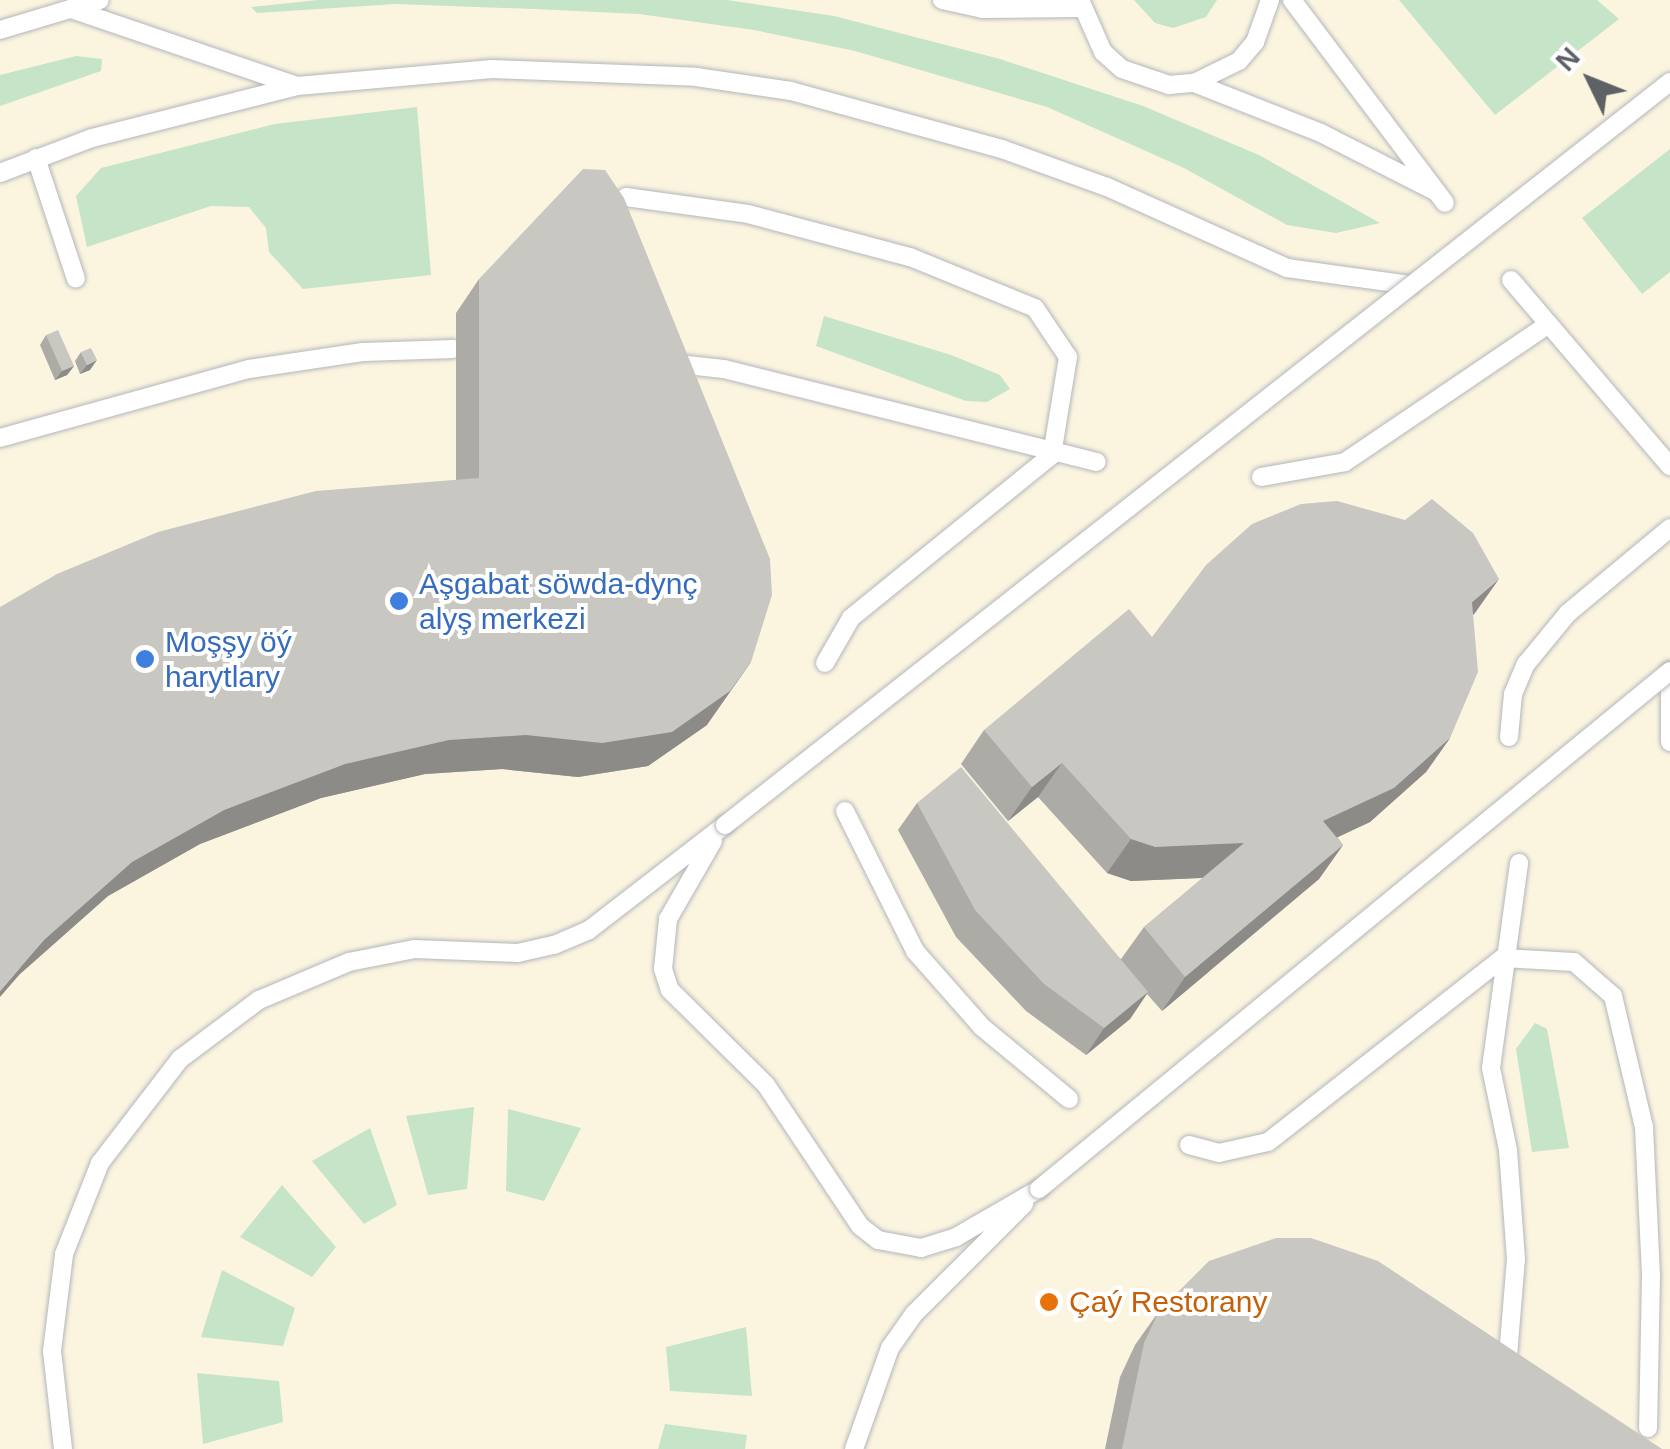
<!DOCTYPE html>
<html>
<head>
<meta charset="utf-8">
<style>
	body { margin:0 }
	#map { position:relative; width:1670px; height:1449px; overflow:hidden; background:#efede7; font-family:Arial,sans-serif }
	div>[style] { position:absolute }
	.commercial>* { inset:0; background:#fbf5e0 }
	.green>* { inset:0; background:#c6e4c7 }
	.roads { filter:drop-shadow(0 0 2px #b4b6ba) drop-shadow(0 0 2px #b4b6ba) }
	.lane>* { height:18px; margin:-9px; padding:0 9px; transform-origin:9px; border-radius:9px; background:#fff }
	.bridges { filter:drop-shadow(0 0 2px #b4b6ba) drop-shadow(0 0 2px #b4b6ba) }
	.lane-bridge>* { height:18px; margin:-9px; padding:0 9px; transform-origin:9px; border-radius:9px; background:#fff }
	.wall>* { inset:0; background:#acaba6 }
	.shaded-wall>* { inset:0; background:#8c8b87 }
	.building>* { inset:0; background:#c8c7c1 }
	.dots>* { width:28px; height:28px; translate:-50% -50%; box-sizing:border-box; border:5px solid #fff; border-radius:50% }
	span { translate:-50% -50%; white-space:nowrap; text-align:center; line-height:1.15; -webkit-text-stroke:8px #fff; paint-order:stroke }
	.shop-label { font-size:30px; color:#366cbe }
	.left { translate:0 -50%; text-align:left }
	.food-label { font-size:30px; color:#c56008 }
	.north { position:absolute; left:1540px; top:30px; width:100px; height:100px; -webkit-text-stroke:8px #fff; paint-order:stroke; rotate:313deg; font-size:28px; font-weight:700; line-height:40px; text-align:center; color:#5e6166 }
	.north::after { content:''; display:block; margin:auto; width:35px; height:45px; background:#5e6166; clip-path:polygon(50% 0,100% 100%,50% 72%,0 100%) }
</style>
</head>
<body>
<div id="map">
	<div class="commercial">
		<i style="clip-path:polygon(0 0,1670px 0,1670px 1449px,0 1449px)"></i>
	</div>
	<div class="green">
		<i style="clip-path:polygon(318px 0,727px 0,834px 16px,1000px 59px,1143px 106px,1259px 155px,1380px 223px,1336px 233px,1287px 225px,1184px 168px,1047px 107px,855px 51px,754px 30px,639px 14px,534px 9px,396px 4px,257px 13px,251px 7px)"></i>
		<i style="clip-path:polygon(1134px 0,1217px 0,1206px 17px,1173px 28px,1155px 23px)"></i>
		<i style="clip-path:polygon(1399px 0,1597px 0,1619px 19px,1495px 115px)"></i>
		<i style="clip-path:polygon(76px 56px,102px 59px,101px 71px,0 106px,0 75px)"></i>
		<i style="clip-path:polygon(417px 107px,431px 275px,303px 289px,269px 252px,266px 228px,249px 207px,211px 206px,87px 247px,76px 196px,101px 168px,275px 124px)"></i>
		<i style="clip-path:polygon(1670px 149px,1670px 272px,1642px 294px,1582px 218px)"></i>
		<i style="clip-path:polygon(824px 316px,951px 355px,1000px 375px,1010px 389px,987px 402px,966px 401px,816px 346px)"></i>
		<i style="clip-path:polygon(1535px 1023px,1547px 1029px,1569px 1148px,1532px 1152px,1516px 1049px)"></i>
		<i style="clip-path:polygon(474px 1107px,467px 1189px,428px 1195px,406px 1116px)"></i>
		<i style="clip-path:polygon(508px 1109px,581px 1128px,544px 1201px,506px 1191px)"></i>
		<i style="clip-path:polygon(370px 1128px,397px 1205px,364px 1224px,312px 1161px)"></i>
		<i style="clip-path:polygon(282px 1185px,336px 1247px,312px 1277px,240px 1237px)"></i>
		<i style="clip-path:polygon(222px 1270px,295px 1308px,283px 1346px,201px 1337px)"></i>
		<i style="clip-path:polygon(746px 1327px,752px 1396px,670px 1391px,666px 1347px)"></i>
		<i style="clip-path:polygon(197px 1373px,279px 1381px,283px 1422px,203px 1444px)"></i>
		<i style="clip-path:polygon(665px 1424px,747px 1435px,745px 1449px,658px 1449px)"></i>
	</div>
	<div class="roads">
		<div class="lane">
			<i style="left:942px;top:0;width:42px;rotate:12.4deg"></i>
			<i style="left:983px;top:9px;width:98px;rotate:-0.6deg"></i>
			<i style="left:1080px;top:0;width:57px;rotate:66.1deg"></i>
			<i style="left:1103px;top:52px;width:25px;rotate:42deg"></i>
			<i style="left:1122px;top:69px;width:50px;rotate:18.8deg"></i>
			<i style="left:1169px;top:85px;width:25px;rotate:-5deg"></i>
			<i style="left:1194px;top:83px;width:50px;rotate:-26.1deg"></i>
			<i style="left:1239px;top:61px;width:25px;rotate:-50deg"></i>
			<i style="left:1255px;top:42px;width:45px;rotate:-70.3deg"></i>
			<i style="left:1292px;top:0;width:254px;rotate:53deg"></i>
			<i style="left:71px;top:9px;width:239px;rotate:18.8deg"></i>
			<i style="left:0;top:30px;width:104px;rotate:-16.7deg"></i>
			<i style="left:1194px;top:83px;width:136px;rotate:21.5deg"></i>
			<i style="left:1321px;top:133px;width:128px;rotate:27deg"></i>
			<i style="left:36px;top:158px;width:127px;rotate:71.7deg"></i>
			<i style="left:0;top:173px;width:98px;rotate:-20.8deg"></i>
			<i style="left:92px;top:138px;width:211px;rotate:-14.2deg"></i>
			<i style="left:297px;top:86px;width:196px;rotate:-5deg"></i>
			<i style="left:492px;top:69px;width:204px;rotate:2.2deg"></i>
			<i style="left:696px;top:77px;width:96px;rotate:8.4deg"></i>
			<i style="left:791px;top:91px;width:219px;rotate:15.4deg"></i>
			<i style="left:1002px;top:149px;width:112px;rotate:19.9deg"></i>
			<i style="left:1107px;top:187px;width:197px;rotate:24.2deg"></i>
			<i style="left:1287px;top:268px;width:124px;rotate:7.9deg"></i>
			<i style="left:626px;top:197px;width:123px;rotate:7.9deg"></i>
			<i style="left:748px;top:214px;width:168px;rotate:14.9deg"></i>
			<i style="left:910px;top:257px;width:135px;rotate:22.2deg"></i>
			<i style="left:1035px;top:308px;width:59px;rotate:56deg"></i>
			<i style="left:1068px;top:357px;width:99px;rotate:99.3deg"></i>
			<i style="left:1052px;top:455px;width:259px;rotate:141deg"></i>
			<i style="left:851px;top:618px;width:52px;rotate:120deg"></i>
			<i style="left:1511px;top:280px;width:245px;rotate:49.5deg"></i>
			<i style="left:669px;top:363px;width:55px;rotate:6.2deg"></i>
			<i style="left:724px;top:369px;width:384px;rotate:14deg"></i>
			<i style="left:0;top:438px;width:258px;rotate:-15.5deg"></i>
			<i style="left:249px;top:369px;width:115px;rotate:-8.5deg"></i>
			<i style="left:363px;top:352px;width:90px;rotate:-1.9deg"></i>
			<i style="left:1261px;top:477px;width:85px;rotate:-10.1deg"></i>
			<i style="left:1345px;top:462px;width:246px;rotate:-34.1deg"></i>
			<i style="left:1670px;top:671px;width:71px;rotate:90deg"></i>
			<i style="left:1509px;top:737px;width:43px;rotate:-84.7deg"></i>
			<i style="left:1513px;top:694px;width:33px;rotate:-67deg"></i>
			<i style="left:1526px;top:664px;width:66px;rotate:-50.5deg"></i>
			<i style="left:1568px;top:613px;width:133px;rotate:-39.8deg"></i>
			<i style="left:845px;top:811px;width:157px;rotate:63.4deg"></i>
			<i style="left:915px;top:951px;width:101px;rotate:48.6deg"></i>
			<i style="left:982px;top:1027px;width:113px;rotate:39.6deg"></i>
			<i style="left:713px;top:841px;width:90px;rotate:120deg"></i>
			<i style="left:668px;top:919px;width:50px;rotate:95.7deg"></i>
			<i style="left:663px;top:969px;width:22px;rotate:72deg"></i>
			<i style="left:670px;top:990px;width:135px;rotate:44.7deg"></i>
			<i style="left:766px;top:1085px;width:169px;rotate:56.3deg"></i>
			<i style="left:860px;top:1226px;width:23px;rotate:38deg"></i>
			<i style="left:878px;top:1240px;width:44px;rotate:10.5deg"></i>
			<i style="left:921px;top:1248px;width:37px;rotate:-17deg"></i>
			<i style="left:956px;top:1237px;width:96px;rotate:-30deg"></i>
			<i style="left:1189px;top:1145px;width:31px;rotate:15deg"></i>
			<i style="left:1219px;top:1153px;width:50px;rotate:-12.7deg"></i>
			<i style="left:1268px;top:1142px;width:298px;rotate:-38.1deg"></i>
			<i style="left:1503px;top:958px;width:71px;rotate:3.2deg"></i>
			<i style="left:1574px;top:962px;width:52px;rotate:41.1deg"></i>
			<i style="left:1613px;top:996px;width:135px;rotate:76.7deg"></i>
			<i style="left:1644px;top:1127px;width:148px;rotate:87.3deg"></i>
			<i style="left:1651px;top:1275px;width:153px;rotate:91.1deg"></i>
			<i style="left:1507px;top:1368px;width:109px;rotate:-85.3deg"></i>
			<i style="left:1516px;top:1259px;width:109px;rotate:-94.2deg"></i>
			<i style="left:1508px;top:1150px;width:84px;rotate:-101.7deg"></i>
			<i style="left:1491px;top:1068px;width:207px;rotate:-82.2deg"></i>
			<i style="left:63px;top:1449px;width:99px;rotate:-96.4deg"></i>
			<i style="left:52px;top:1351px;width:98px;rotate:-82.9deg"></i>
			<i style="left:64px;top:1254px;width:98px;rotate:-68.4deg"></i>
			<i style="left:100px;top:1163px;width:131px;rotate:-52.4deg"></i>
			<i style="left:180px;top:1059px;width:99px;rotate:-36.8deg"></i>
			<i style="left:259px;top:1000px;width:98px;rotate:-22.9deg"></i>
			<i style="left:349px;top:962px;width:66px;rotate:-11.3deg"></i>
			<i style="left:414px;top:949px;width:104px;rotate:2.2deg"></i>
			<i style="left:518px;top:953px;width:37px;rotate:-13deg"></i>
			<i style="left:554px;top:945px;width:38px;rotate:-23deg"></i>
			<i style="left:589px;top:930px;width:172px;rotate:-37.7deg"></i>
			<i style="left:854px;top:1449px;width:107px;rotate:-70.4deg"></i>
			<i style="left:890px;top:1348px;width:42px;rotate:-54.8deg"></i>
			<i style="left:914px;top:1314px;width:156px;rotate:-45deg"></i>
		</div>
	</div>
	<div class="bridges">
		<div class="lane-bridge">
			<i style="left:725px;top:825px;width:1202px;rotate:-38.18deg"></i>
			<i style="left:1039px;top:1189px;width:816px;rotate:-39.38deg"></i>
		</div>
	</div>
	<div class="wall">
		<i style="clip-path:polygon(479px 279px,707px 725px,648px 766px,578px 777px,502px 769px,425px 774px,321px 798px,200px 844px,108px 896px,20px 974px,0 607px,456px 480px,456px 313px)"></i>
		<i style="clip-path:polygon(46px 335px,74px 366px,67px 375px,55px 380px,40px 345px)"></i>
		<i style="clip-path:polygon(81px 352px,90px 370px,80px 374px,75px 361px)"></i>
		<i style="clip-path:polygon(1475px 613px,1473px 615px,1450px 738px,1426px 772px,1370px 822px,1337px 837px,1343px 845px,1319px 879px,1162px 1011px,1147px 994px,1130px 1019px,1086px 1055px,1026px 1011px,956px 937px,898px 830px,917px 803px,1121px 959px,1144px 927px,1203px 878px,1131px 881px,1107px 873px,1038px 797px,1008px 821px,961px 764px,984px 730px,1152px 637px)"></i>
		<i style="clip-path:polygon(1159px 1311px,1662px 1449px,1105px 1449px,1120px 1377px,1135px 1345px)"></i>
	</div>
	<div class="shaded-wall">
		<i style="clip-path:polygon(97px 360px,90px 370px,80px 374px,87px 365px)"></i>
		<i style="clip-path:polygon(74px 366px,67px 375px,55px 380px,62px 371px)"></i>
		<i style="clip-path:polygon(1499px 579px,1475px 613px,1448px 636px,1472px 602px)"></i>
		<i style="clip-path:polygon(751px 662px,707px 725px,648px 766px,578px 777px,502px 769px,425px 774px,321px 798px,200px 844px,108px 896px,20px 974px,0 997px,0 991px,44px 940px,132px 862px,224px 810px,345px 764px)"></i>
		<i style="clip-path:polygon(1450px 738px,1426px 772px,1370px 822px,1300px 855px,1323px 821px)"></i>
		<i style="clip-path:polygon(1062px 763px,1038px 797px,1008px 821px,1032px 787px)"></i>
		<i style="clip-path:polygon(1131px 839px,1244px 843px,1221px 877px,1131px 881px,1107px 873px)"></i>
		<i style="clip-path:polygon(1343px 845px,1319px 879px,1162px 1011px,1185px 977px)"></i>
		<i style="clip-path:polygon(1148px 992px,1130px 1019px,1086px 1055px,1104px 1028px)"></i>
	</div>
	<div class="building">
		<i style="clip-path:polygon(583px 169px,605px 170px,624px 198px,770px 559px,772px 595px,751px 662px,730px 691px,672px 732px,602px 743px,526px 735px,449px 740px,345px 764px,224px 810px,132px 862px,44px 940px,0 991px,0 607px,57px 574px,158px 532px,316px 491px,479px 478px,479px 279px)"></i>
		<i style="clip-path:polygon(58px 330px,74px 366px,62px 371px,46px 335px)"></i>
		<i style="clip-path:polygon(91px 348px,97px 360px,87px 365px,81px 352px)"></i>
		<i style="clip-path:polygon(1432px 499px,1473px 533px,1499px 579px,1472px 602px,1478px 672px,1450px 738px,1394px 788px,1323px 821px,1343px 845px,1185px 977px,1144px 927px,1244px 843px,1155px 847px,1131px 839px,1062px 763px,1032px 787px,984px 730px,1129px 609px,1152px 637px,1206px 565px,1252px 524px,1301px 504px,1337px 501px,1405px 520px)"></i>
		<i style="clip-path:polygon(961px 767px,1148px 992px,1104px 1028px,1044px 984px,975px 910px,917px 803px)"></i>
		<i style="clip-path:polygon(1276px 1238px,1311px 1238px,1378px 1261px,1662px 1449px,1122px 1449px,1144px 1343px,1159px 1311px,1209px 1261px)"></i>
	</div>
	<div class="dots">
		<i style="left:399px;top:601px;background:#3f7fe0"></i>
		<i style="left:145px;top:659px;background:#3f7fe0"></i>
		<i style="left:1049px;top:1302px;background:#e8710a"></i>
	</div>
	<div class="shop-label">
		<span class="left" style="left:419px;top:601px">Aşgabat söwda-dynç<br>alyş merkezi</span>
		<span class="left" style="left:165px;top:659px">Moşşy öý<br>harytlary</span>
	</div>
	<div class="food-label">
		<span class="left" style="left:1069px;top:1302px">Çaý Restorany</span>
	</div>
	<div class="north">N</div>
</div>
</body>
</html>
